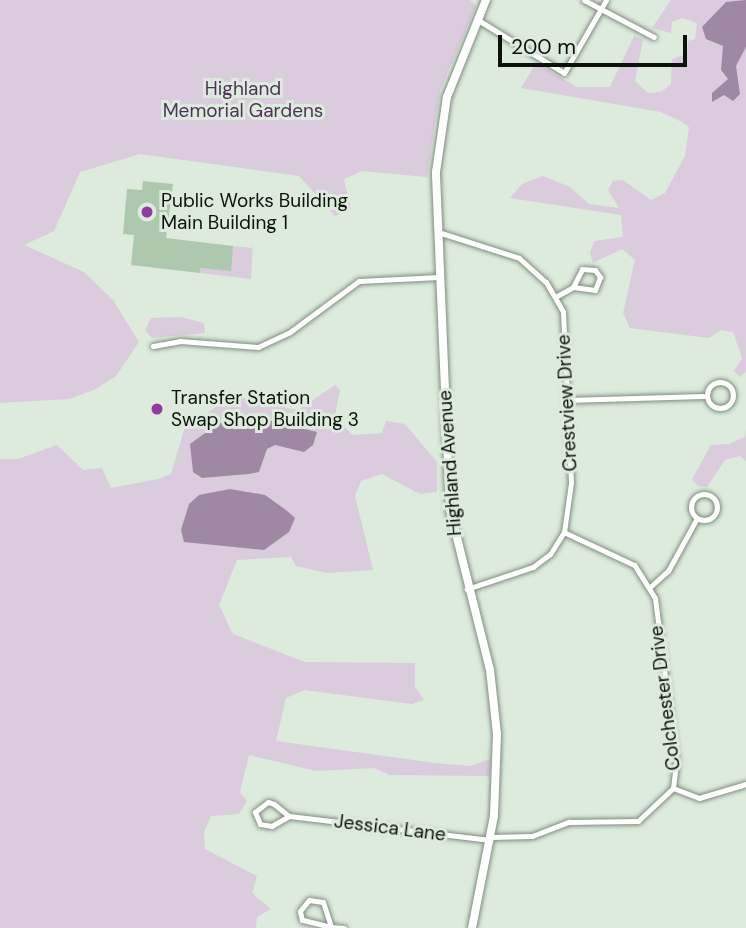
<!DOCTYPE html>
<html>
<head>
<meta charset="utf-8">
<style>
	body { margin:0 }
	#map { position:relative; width:746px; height:928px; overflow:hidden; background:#dcebdc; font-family:"DM Sans",sans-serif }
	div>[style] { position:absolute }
	.green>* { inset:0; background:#dacbdd }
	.water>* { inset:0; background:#9f88a4 }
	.building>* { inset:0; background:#acc8ad }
	.roads { filter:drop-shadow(0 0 2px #808e80) drop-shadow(0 0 2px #808e80) }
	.street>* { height:5px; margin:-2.5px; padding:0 2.5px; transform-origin:2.5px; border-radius:2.5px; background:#fff }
	.street>.ring { margin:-2.5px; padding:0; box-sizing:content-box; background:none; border:5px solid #fff; border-radius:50% }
	.secondary>* { height:8px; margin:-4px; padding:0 4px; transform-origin:4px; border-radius:4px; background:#fff }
	.dots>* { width:19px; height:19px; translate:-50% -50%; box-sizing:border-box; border:4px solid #dcebdc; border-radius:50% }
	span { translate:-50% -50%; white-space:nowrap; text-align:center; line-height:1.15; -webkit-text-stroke:6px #dcebdc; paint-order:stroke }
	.park-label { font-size:19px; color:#523159 }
	.poi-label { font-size:19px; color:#0c110c }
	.left { translate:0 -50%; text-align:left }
	.street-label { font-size:19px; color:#0c110c }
	.scale { position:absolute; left:498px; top:35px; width:189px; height:32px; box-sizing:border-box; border:4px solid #0c110c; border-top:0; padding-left:9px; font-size:21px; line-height:24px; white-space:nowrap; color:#0c110c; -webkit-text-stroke:5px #dcebdc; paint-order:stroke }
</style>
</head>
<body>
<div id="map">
	<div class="green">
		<i style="clip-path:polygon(0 0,470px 0,476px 6px,440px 91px,427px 177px,362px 171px,344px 179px,351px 209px,335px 216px,299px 176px,140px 154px,80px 172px,54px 231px,24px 245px,84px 272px,113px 300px,139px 342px,116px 376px,94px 390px,69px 399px,0 403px)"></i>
		<i style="clip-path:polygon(671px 0,746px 0,746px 372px,740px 377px,734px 371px,742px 358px,733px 332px,721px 330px,709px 338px,630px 328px,623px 313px,635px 260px,622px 249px,593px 263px,590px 253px,594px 241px,623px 237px,621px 215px,510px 198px,522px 184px,543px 176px,570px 187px,589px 204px,619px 208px,608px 190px,613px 181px,623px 180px,651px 200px,665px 193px,685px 156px,689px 127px,682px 122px,661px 112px,521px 88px,536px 63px,577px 87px,610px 87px,634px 36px,643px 39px,635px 81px,648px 93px,661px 92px,671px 84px,672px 59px,687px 54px,688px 41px,695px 39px,697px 23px,682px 18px,672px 22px,671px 33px,652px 28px)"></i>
		<i style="clip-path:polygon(253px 242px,251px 279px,200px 273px,200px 268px,230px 270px,233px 246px,252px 248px)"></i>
		<i style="clip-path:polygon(181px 317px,204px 323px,205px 333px,152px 338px,145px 330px,151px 318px)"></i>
		<i style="clip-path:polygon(335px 385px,340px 390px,335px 416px,352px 435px,382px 433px,386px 421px,405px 424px,437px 462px,437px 492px,420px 494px,382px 474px,361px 481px,355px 496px,373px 570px,327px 573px,296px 566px,291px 557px,237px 560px,219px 605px,233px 634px,305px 662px,415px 663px,415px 687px,424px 700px,412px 704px,304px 690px,286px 698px,276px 741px,435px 763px,471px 766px,490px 759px,490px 776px,389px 775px,374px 768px,316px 771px,249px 755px,240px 792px,247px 801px,239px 814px,211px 816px,204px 832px,205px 849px,257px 876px,252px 893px,271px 909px,257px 917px,256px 928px,0 928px,0 459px,18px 459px,57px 445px,83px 470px,102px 468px,111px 488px,158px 479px,171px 474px,185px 427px,238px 393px,252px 402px,298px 410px)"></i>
		<i style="clip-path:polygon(746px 430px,746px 461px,740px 456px,725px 460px,707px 487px,698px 486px,692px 479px,711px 445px,729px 444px,745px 437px)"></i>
	</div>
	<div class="water">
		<i style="clip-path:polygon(746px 0,746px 47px,736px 66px,740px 94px,733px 101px,724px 95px,712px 102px,712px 93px,728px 79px,721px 70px,723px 46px,706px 39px,702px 27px,726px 2px)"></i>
		<i style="clip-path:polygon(247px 415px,317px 432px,313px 445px,304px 452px,275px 445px,267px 449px,259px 472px,249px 474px,202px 478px,193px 472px,190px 444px,219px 423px)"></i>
		<i style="clip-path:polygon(230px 489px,265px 495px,286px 510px,295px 518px,289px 532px,264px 550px,184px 542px,181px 530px,189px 504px,199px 495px)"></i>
	</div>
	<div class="building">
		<i style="clip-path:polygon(143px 181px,173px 184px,166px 238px,233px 246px,231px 271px,200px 268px,200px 273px,131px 265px,134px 235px,123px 234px,127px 189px,142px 190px)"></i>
	</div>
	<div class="roads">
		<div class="street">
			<i style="left:584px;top:0;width:79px;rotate:27.9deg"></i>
			<i style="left:478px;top:20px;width:101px;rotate:31.6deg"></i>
			<i style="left:564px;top:73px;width:84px;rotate:-60.1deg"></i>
			<i style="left:438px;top:232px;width:85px;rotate:17.8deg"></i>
			<i style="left:519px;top:258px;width:36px;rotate:42deg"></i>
			<i style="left:546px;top:282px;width:34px;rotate:60deg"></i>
			<i style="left:563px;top:312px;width:171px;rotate:87.3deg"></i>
			<i style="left:571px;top:483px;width:49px;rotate:98.1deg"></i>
			<i style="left:564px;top:532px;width:26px;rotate:122deg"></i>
			<i style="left:550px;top:554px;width:21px;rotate:143deg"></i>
			<i style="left:533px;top:567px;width:70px;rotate:161.6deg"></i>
			<i style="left:557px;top:296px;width:18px;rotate:-29deg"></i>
			<i style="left:573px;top:287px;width:20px;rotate:-63deg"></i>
			<i style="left:582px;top:269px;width:13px;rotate:4deg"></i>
			<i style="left:595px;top:270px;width:9px;rotate:54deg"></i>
			<i style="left:600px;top:277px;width:14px;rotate:111deg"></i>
			<i style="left:595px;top:290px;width:22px;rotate:-172deg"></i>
			<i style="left:153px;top:346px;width:27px;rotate:-10deg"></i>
			<i style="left:180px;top:341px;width:78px;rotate:4.4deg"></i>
			<i style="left:258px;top:347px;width:35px;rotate:-25deg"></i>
			<i style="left:290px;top:332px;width:86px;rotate:-36.5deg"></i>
			<i style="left:359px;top:281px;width:80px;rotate:-2.9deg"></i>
			<i class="ring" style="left:707px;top:382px;width:21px;height:21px"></i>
			<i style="left:567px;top:400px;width:136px;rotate:-1.7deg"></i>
			<i class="ring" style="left:691px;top:494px;width:21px;height:21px"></i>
			<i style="left:650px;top:587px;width:24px;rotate:-42deg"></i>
			<i style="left:668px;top:571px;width:60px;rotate:-61.3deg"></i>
			<i style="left:673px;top:788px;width:28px;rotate:21deg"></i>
			<i style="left:699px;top:798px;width:49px;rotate:-16.6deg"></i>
			<i style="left:268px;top:802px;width:6px;rotate:18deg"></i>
			<i style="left:274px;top:804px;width:19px;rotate:39deg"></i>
			<i style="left:289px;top:816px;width:20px;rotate:150deg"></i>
			<i style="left:272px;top:826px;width:12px;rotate:-171deg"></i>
			<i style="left:260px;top:824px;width:13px;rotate:-113deg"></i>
			<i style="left:255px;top:812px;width:16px;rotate:-38deg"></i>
			<i style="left:289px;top:816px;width:203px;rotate:6.8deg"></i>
			<i style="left:491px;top:837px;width:41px;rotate:-1.4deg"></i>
			<i style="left:532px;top:836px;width:40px;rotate:-21deg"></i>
			<i style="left:569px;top:822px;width:69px;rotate:-0.8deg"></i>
			<i style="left:638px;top:821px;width:48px;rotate:-43.3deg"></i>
			<i style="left:673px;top:788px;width:26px;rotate:-83deg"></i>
			<i style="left:676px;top:762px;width:165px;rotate:-97.3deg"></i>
			<i style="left:655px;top:598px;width:39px;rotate:-122deg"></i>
			<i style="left:634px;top:565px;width:77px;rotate:-154.8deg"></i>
			<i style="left:309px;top:900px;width:14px;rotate:8deg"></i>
			<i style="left:323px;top:902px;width:26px;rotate:72deg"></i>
			<i style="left:331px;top:927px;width:30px;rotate:-166deg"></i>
			<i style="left:302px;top:920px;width:9px;rotate:-103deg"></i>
			<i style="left:300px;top:911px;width:14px;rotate:-51deg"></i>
			<i style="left:331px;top:927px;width:13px;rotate:4deg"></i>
		</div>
		<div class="secondary">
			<i style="left:472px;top:928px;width:114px;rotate:-78.9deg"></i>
			<i style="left:494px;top:816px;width:82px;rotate:-87.9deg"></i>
			<i style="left:497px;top:734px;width:64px;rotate:-96.2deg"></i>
			<i style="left:490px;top:670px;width:166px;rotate:-104deg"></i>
			<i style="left:450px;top:509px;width:337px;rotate:-92.4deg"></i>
			<i style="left:436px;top:172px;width:76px;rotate:-81.7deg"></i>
			<i style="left:447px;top:97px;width:105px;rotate:-68.1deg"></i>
		</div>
	</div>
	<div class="dots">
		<i style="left:147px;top:212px;background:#9239a4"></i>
		<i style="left:157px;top:409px;background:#9239a4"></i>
	</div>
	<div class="park-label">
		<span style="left:243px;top:100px">Highland<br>Memorial Gardens</span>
	</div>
	<div class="poi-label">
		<span class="left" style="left:161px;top:212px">Public Works Building<br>Main Building 1</span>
		<span class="left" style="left:171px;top:409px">Transfer Station<br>Swap Shop Building 3</span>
	</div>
	<div class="street-label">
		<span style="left:567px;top:403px;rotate:-93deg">Crestview Drive</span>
		<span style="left:450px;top:463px;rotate:-94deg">Highland Avenue</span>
		<span style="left:665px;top:698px;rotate:-97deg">Colchester Drive</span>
		<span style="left:390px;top:828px;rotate:7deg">Jessica Lane</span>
	</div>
	<div class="scale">200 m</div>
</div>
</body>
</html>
